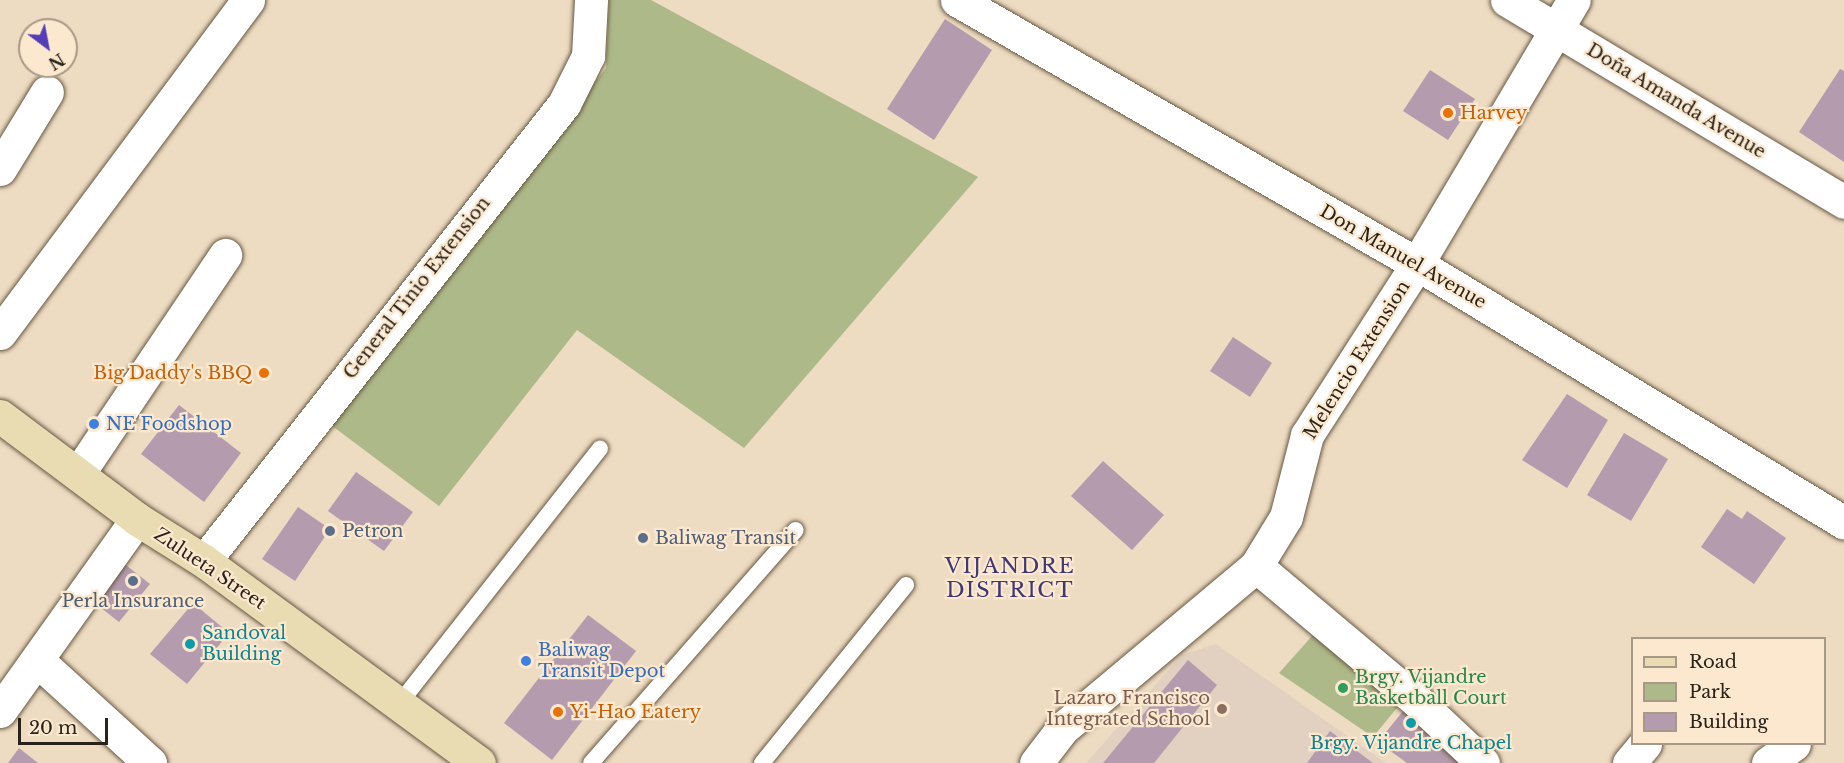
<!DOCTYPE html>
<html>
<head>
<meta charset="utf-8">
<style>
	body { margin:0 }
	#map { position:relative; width:1844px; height:763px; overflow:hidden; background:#eddbc2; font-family:"Libre Baskerville",serif }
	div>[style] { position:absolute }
	.education>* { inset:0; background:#e2d1c0 }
	.green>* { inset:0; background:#aeb989 }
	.building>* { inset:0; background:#b49bae }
	.roads { filter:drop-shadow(0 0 2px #675842) drop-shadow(0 0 2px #675842) }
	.service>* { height:16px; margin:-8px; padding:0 8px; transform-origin:8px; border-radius:8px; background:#fff }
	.minor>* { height:33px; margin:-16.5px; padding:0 16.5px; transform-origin:16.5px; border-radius:16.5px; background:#fff }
	.tertiary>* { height:33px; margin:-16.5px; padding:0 16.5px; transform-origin:16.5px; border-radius:16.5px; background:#fff }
	.secondary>* { height:33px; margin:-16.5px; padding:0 16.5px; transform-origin:16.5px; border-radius:16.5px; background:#e9dcb2 }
	.dots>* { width:16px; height:16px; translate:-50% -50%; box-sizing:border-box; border:3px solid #fbe8cf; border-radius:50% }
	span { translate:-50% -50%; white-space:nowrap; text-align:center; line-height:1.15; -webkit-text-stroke:4.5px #fbe8cf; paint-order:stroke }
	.street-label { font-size:18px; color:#2a231a }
	.food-label { font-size:18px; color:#c56008 }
	.left { translate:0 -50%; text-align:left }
	.right { translate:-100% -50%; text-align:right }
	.shop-label { font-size:18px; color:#366cbe }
	.service-label { font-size:18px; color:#4e5e75 }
	.culture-label { font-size:18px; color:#0d838f }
	.leisure-label { font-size:18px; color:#27864d }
	.education-label { font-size:18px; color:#785e54 }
	.quarter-label { font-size:21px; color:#3f3874; letter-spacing:1.5px }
	.legend { position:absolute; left:1631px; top:637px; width:195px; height:108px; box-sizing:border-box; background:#fbe8cf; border:2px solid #a79987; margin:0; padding:8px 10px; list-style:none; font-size:18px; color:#2a231a }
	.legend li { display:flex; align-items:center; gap:12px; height:30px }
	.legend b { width:30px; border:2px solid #a79987 }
	.north { position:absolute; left:18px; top:18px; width:60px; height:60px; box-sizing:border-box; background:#fbe8cf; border:2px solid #a79987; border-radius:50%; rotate:148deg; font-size:16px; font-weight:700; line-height:24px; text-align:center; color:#2a231a }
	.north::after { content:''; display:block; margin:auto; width:21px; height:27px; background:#553db5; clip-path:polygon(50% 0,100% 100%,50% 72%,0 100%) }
	.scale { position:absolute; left:18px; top:718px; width:90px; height:27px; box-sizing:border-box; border:3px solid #2a231a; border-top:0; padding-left:8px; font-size:18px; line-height:21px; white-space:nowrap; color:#2a231a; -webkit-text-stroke:4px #fbe8cf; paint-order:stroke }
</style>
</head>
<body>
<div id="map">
	<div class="education">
		<i style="clip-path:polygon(1216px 644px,1386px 763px,1086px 763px,1182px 655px)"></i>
	</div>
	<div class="green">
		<i style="clip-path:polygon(609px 0,651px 0,978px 177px,744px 448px,577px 330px,439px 506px,331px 425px,606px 68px)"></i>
		<i style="clip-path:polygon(1321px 626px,1401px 703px,1373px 737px,1279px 673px)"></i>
	</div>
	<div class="building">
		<i style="clip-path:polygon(945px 19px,992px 50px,934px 140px,887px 109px)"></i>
		<i style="clip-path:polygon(1840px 69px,1844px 71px,1844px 162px,1799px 132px)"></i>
		<i style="clip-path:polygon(1430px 70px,1475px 99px,1448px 140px,1403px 111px)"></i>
		<i style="clip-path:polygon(1233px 337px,1272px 363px,1250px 397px,1210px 371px)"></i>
		<i style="clip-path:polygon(1567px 394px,1608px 420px,1567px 488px,1522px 460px)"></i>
		<i style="clip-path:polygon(179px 405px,241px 453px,204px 502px,141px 454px)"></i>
		<i style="clip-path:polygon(1624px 433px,1668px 459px,1631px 521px,1587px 495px)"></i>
		<i style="clip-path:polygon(1103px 461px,1164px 515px,1132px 550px,1071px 496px)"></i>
		<i style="clip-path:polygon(356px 472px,413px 512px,384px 551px,328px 511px)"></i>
		<i style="clip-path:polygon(298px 507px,330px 529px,295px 581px,262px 559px)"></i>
		<i style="clip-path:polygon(1727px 509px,1742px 519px,1747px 511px,1786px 538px,1754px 584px,1701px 547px)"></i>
		<i style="clip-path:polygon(122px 562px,150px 584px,119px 622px,91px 600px)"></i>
		<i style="clip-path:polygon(193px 603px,229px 633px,187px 684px,150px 654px)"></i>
		<i style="clip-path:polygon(588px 615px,636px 651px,552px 760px,504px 723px)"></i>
		<i style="clip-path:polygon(1188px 660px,1217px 685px,1154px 763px,1103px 763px)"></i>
		<i style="clip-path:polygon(1408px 705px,1470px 763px,1407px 763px,1378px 742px)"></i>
		<i style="clip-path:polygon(1330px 731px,1373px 763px,1307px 763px)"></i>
		<i style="clip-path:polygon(19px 748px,38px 763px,8px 763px)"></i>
	</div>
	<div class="roads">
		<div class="service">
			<i style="left:399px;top:704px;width:325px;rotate:-51.8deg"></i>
			<i style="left:591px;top:763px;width:310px;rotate:-48.7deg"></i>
			<i style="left:762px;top:763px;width:229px;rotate:-51deg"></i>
		</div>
		<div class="minor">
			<i style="left:1507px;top:0;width:393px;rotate:30.9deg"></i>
			<i style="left:0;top:169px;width:90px;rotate:-58.6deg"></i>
			<i style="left:0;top:333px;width:415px;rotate:-53.3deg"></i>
			<i style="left:78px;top:474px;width:264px;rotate:-56.1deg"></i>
			<i style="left:1256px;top:566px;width:212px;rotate:40deg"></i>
			<i style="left:1418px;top:702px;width:89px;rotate:43.2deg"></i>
			<i style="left:37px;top:660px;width:153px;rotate:42.3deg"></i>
			<i style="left:1629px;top:763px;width:25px;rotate:-50deg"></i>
			<i style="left:1768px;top:763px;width:32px;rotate:-36deg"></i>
		</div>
		<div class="tertiary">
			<i style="left:957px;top:0;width:530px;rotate:29.85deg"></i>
			<i style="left:1417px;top:264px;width:499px;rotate:31.2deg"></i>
			<i style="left:204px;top:561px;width:582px;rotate:-51.77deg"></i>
			<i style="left:564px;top:104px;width:54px;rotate:-63.4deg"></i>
			<i style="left:588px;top:56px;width:56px;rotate:-86.9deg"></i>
			<i style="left:0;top:711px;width:236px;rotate:-54.5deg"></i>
			<i style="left:1036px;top:763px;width:44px;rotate:-52.4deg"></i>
			<i style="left:1063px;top:728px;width:252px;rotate:-40deg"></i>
			<i style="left:1256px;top:566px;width:57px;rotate:-58.5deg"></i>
			<i style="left:1286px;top:517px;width:85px;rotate:-75.6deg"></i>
			<i style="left:1307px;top:435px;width:203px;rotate:-57.2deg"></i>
			<i style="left:1417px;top:264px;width:307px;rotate:-59.3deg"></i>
		</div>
		<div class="secondary">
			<i style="left:0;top:416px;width:171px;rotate:36.9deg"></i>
			<i style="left:137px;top:519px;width:79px;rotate:32.1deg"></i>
			<i style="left:204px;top:561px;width:341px;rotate:36.3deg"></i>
		</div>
	</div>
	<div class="dots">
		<i style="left:1448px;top:113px;background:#e8710a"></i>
		<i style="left:264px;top:373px;background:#e8710a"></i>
		<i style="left:94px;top:424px;background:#3f7fe0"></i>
		<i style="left:330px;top:531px;background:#5c6f8a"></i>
		<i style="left:643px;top:538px;background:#5c6f8a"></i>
		<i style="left:133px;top:581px;background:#5c6f8a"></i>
		<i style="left:190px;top:644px;background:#0f9aa8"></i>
		<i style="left:526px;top:661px;background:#3f7fe0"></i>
		<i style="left:1343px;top:688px;background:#2e9e5b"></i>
		<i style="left:1222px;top:709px;background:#8d6e63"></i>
		<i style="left:558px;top:712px;background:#e8710a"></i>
		<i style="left:1411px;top:723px;background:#0f9aa8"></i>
	</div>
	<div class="street-label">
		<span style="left:1676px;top:101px;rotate:31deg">Doña Amanda Avenue</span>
		<span style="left:1403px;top:257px;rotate:30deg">Don Manuel Avenue</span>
		<span style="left:417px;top:288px;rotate:-52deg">General Tinio Extension</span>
		<span style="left:1357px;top:360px;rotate:-58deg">Melencio Extension</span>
		<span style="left:210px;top:569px;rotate:34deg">Zulueta Street</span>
	</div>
	<div class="food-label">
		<span class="left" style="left:1460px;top:113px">Harvey</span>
		<span class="right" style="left:252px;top:373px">Big Daddy's BBQ</span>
		<span class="left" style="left:570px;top:712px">Yi-Hao Eatery</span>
	</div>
	<div class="shop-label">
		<span class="left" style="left:106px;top:424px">NE Foodshop</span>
		<span class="left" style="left:538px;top:661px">Baliwag<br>Transit Depot</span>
	</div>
	<div class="service-label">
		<span class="left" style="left:342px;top:531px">Petron</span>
		<span class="left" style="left:655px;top:538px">Baliwag Transit</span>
		<span style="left:133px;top:601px">Perla Insurance</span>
	</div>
	<div class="culture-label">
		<span class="left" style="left:202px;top:644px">Sandoval<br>Building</span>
		<span style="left:1411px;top:743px">Brgy. Vijandre Chapel</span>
	</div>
	<div class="leisure-label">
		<span class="left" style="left:1355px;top:688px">Brgy. Vijandre<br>Basketball Court</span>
	</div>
	<div class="education-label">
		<span class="right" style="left:1210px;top:709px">Lazaro Francisco<br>Integrated School</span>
	</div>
	<div class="quarter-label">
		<span style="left:1010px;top:578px">VIJANDRE<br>DISTRICT</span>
	</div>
	<ul class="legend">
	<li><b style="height:8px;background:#e9dcb2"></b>Road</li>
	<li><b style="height:16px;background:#aeb989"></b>Park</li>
	<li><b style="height:16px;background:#b49bae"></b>Building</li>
	</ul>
	<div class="north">N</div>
	<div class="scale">20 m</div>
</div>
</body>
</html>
